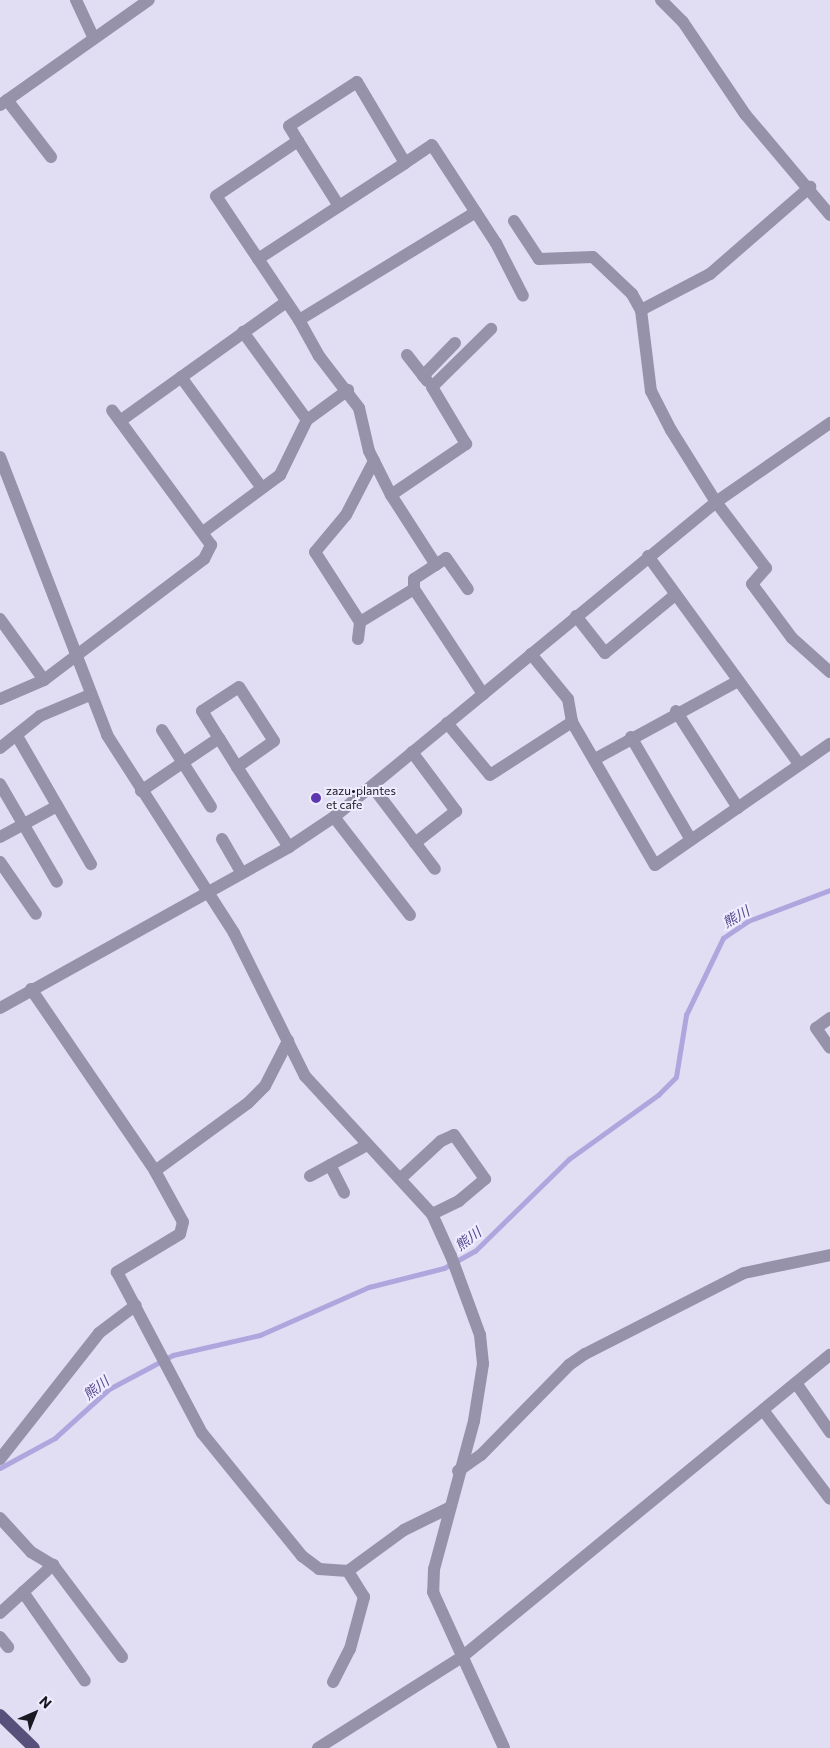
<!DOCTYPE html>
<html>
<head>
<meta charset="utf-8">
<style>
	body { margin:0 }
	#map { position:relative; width:830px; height:1748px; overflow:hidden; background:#e1def4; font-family:Commissioner,"Noto Sans JP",sans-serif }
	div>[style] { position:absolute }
	.stream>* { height:4.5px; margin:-2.25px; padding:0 2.25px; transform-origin:2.25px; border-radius:2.25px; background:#afa6de }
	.minor>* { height:12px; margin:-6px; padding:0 6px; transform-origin:6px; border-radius:6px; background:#9592aa }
	.major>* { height:12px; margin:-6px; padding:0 6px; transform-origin:6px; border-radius:6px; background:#57507a }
	.dots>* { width:14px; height:14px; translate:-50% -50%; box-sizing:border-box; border:2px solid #eeecfe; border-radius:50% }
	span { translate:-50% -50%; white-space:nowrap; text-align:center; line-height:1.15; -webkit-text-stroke:4px #eeecfe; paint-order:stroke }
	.poi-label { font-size:12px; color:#1a1921 }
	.left { translate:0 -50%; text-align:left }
	.water-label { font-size:14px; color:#55468a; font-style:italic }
	.north { position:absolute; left:10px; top:1688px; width:50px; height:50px; -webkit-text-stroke:4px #eeecfe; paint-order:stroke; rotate:44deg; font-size:14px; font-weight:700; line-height:20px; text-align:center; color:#1a1921 }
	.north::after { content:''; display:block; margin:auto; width:18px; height:22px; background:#1a1921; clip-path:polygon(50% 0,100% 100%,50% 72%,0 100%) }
</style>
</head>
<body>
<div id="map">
	<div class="stream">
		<i style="left:0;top:1468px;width:63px;rotate:-28.6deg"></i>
		<i style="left:55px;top:1438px;width:73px;rotate:-42.2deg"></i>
		<i style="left:109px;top:1389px;width:72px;rotate:-28deg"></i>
		<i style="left:173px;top:1355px;width:89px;rotate:-12.9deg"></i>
		<i style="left:260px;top:1335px;width:119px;rotate:-23.8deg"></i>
		<i style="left:369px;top:1287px;width:77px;rotate:-14.2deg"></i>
		<i style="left:444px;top:1268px;width:35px;rotate:-29deg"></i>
		<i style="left:475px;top:1251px;width:132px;rotate:-44.4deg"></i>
		<i style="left:569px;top:1159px;width:110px;rotate:-35.7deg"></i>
		<i style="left:658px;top:1095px;width:25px;rotate:-45deg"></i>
		<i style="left:676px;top:1077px;width:63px;rotate:-80.8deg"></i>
		<i style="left:686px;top:1015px;width:85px;rotate:-64.3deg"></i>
		<i style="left:723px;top:938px;width:30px;rotate:-34deg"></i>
		<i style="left:748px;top:921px;width:88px;rotate:-20.7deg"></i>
	</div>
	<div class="minor">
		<i style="left:76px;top:0;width:40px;rotate:65deg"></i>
		<i style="left:661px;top:0;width:31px;rotate:45deg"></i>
		<i style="left:683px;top:22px;width:111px;rotate:56deg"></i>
		<i style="left:745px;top:114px;width:132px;rotate:49.9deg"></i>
		<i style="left:7px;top:100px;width:72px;rotate:52.3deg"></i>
		<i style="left:0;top:105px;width:182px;rotate:-35.2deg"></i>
		<i style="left:298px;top:141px;width:77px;rotate:57.8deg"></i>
		<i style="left:514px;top:221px;width:45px;rotate:56.7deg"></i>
		<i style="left:539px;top:259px;width:54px;rotate:-2.1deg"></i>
		<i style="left:593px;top:257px;width:54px;rotate:43.5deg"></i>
		<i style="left:632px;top:294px;width:18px;rotate:61deg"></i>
		<i style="left:641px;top:310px;width:82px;rotate:83deg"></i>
		<i style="left:651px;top:391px;width:44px;rotate:62.9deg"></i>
		<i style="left:671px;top:430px;width:85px;rotate:58deg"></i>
		<i style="left:716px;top:502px;width:83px;rotate:52.9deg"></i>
		<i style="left:766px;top:568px;width:21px;rotate:131deg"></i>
		<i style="left:752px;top:584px;width:67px;rotate:53.5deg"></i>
		<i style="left:792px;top:638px;width:51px;rotate:41.8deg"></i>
		<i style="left:258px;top:259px;width:176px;rotate:-33.1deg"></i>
		<i style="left:641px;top:310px;width:78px;rotate:-27.6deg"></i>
		<i style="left:710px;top:274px;width:133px;rotate:-41deg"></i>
		<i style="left:299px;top:320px;width:207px;rotate:-31.4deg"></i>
		<i style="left:407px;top:355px;width:33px;rotate:52deg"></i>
		<i style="left:423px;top:376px;width:46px;rotate:-45.9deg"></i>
		<i style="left:181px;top:377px;width:137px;rotate:53.9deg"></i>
		<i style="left:307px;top:420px;width:51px;rotate:-36.2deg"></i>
		<i style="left:120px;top:421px;width:204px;rotate:-35.6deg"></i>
		<i style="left:0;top:457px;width:298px;rotate:68.9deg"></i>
		<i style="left:107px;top:735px;width:235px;rotate:57.3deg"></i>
		<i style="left:234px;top:933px;width:160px;rotate:63.6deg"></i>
		<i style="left:305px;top:1076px;width:188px;rotate:47.4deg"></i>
		<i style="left:432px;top:1214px;width:46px;rotate:65.7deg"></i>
		<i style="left:451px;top:1256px;width:84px;rotate:69.8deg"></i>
		<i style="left:480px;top:1335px;width:29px;rotate:84deg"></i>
		<i style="left:483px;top:1364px;width:58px;rotate:99deg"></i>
		<i style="left:474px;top:1421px;width:153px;rotate:105.1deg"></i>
		<i style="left:434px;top:1569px;width:23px;rotate:92deg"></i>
		<i style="left:433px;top:1592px;width:171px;rotate:65.5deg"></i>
		<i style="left:391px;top:495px;width:91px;rotate:-34.2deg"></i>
		<i style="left:466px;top:444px;width:66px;rotate:-120.8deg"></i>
		<i style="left:432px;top:387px;width:83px;rotate:-44.5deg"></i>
		<i style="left:203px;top:532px;width:96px;rotate:-36.5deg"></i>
		<i style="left:280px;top:475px;width:61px;rotate:-63.9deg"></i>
		<i style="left:307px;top:420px;width:109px;rotate:-126deg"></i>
		<i style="left:648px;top:556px;width:258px;rotate:54deg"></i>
		<i style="left:436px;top:565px;width:83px;rotate:-122.7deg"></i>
		<i style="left:391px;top:495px;width:49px;rotate:-116.6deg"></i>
		<i style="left:369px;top:451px;width:44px;rotate:-103.1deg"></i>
		<i style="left:359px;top:408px;width:66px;rotate:-127.6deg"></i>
		<i style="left:319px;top:356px;width:41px;rotate:-119.1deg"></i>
		<i style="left:299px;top:320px;width:149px;rotate:-123.8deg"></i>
		<i style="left:216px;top:196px;width:99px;rotate:-33.9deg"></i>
		<i style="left:298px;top:141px;width:17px;rotate:-121deg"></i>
		<i style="left:289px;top:126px;width:81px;rotate:-32.9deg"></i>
		<i style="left:357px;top:82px;width:94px;rotate:59.3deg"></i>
		<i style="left:405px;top:163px;width:32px;rotate:-34deg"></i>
		<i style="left:432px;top:145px;width:117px;rotate:56.9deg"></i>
		<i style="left:496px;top:243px;width:59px;rotate:63deg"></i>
		<i style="left:414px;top:589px;width:126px;rotate:56.7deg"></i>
		<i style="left:576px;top:616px;width:47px;rotate:51.9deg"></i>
		<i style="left:605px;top:653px;width:91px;rotate:-39.6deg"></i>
		<i style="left:0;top:619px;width:75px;rotate:54.2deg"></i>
		<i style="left:360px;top:622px;width:83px;rotate:-122.7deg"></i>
		<i style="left:315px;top:552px;width:48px;rotate:-50deg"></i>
		<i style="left:346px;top:515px;width:61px;rotate:-62.6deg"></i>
		<i style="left:358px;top:639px;width:17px;rotate:-83deg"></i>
		<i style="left:360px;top:622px;width:63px;rotate:-31.4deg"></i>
		<i style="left:414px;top:589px;width:10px;rotate:-90deg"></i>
		<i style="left:414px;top:579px;width:38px;rotate:-33deg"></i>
		<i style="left:446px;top:558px;width:38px;rotate:55deg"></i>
		<i style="left:531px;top:654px;width:58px;rotate:50.6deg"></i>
		<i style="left:568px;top:699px;width:23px;rotate:80deg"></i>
		<i style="left:572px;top:722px;width:165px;rotate:59.9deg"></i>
		<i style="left:655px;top:865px;width:213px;rotate:-34.7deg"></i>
		<i style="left:0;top:699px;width:48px;rotate:-23.4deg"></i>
		<i style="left:44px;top:680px;width:201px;rotate:-37.1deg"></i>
		<i style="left:204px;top:559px;width:16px;rotate:-63deg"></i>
		<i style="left:211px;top:545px;width:167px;rotate:-126.3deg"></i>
		<i style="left:676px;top:711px;width:115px;rotate:57.4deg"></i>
		<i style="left:447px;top:723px;width:67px;rotate:50.4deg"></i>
		<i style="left:490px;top:775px;width:98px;rotate:-32.9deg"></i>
		<i style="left:162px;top:730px;width:91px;rotate:57.5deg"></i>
		<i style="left:17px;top:736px;width:148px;rotate:60deg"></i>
		<i style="left:631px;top:737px;width:119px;rotate:59.8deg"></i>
		<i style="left:0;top:748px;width:51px;rotate:-38.7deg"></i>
		<i style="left:40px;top:716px;width:54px;rotate:-22.8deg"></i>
		<i style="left:412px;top:752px;width:74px;rotate:53.3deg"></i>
		<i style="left:456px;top:811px;width:52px;rotate:142deg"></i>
		<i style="left:595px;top:759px;width:163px;rotate:-28.6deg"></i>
		<i style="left:237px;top:767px;width:45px;rotate:-35.1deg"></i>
		<i style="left:274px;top:741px;width:64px;rotate:-122.9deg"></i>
		<i style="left:239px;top:687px;width:44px;rotate:147deg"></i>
		<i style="left:202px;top:711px;width:32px;rotate:58deg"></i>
		<i style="left:219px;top:738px;width:34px;rotate:58deg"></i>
		<i style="left:237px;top:767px;width:95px;rotate:57deg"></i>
		<i style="left:0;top:784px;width:113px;rotate:59.8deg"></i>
		<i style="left:372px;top:786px;width:104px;rotate:52.8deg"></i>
		<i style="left:141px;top:791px;width:94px;rotate:-34.2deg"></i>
		<i style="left:334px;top:817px;width:124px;rotate:52.2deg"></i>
		<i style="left:0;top:837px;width:65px;rotate:-28.5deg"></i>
		<i style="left:222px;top:839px;width:39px;rotate:60deg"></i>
		<i style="left:0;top:862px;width:63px;rotate:55.3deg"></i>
		<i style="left:31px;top:989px;width:220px;rotate:55.7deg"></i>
		<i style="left:155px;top:1171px;width:58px;rotate:61.2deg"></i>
		<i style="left:183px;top:1222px;width:12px;rotate:104deg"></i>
		<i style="left:180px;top:1234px;width:74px;rotate:148.9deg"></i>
		<i style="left:117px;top:1272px;width:182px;rotate:62.2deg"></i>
		<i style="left:202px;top:1433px;width:159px;rotate:50.9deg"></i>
		<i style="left:302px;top:1556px;width:21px;rotate:37deg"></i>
		<i style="left:319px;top:1569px;width:29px;rotate:4deg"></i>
		<i style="left:348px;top:1571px;width:69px;rotate:-36.2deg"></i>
		<i style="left:404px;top:1530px;width:50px;rotate:-26.1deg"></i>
		<i style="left:0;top:1008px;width:331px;rotate:-29.1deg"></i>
		<i style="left:289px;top:847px;width:54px;rotate:-33.7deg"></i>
		<i style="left:334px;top:817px;width:495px;rotate:-39.5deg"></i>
		<i style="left:716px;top:502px;width:139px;rotate:-34.7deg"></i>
		<i style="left:830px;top:1018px;width:17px;rotate:144deg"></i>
		<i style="left:816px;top:1028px;width:24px;rotate:55deg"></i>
		<i style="left:330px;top:1165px;width:31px;rotate:63deg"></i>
		<i style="left:155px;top:1171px;width:115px;rotate:-36.2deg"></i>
		<i style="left:248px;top:1103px;width:24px;rotate:-45deg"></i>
		<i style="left:265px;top:1086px;width:51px;rotate:-62.9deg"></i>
		<i style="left:310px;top:1176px;width:65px;rotate:-28.5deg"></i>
		<i style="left:400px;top:1179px;width:56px;rotate:-42.8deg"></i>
		<i style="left:441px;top:1141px;width:14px;rotate:-25deg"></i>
		<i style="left:454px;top:1135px;width:54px;rotate:54.8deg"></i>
		<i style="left:485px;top:1179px;width:34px;rotate:140deg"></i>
		<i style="left:459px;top:1201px;width:30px;rotate:154deg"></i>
		<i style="left:796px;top:1383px;width:60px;rotate:55.2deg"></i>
		<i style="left:763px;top:1410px;width:111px;rotate:53deg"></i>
		<i style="left:0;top:1459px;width:160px;rotate:-51.8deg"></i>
		<i style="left:99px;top:1333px;width:46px;rotate:-37.1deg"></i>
		<i style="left:458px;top:1471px;width:28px;rotate:-35deg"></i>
		<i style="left:481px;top:1455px;width:126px;rotate:-45.6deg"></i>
		<i style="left:569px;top:1365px;width:19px;rotate:-35deg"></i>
		<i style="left:585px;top:1354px;width:178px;rotate:-27deg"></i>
		<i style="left:744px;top:1273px;width:88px;rotate:-11.8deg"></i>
		<i style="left:0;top:1518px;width:46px;rotate:47.6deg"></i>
		<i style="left:31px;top:1552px;width:26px;rotate:31deg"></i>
		<i style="left:53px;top:1565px;width:115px;rotate:53.1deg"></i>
		<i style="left:23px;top:1592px;width:108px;rotate:55.1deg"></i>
		<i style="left:0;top:1613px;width:72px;rotate:-42.2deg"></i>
		<i style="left:0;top:1637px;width:13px;rotate:51deg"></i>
		<i style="left:333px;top:1682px;width:37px;rotate:-63deg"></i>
		<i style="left:350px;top:1649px;width:54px;rotate:-74.9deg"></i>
		<i style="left:364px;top:1597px;width:31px;rotate:-122deg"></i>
		<i style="left:318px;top:1748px;width:170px;rotate:-32.3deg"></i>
		<i style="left:462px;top:1657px;width:476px;rotate:-39.4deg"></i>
	</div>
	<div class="major">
		<i style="left:0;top:1715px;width:47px;rotate:44.1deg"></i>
	</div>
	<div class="dots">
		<i style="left:316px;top:798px;background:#5c37af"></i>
	</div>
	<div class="poi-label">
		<span class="left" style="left:326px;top:798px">zazu•plantes<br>et cafe</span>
	</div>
	<div class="water-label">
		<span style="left:736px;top:917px;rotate:-30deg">熊川</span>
		<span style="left:468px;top:1239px;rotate:-37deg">熊川</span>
		<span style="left:96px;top:1388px;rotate:-38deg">熊川</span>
	</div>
	<div class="north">N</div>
</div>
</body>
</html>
